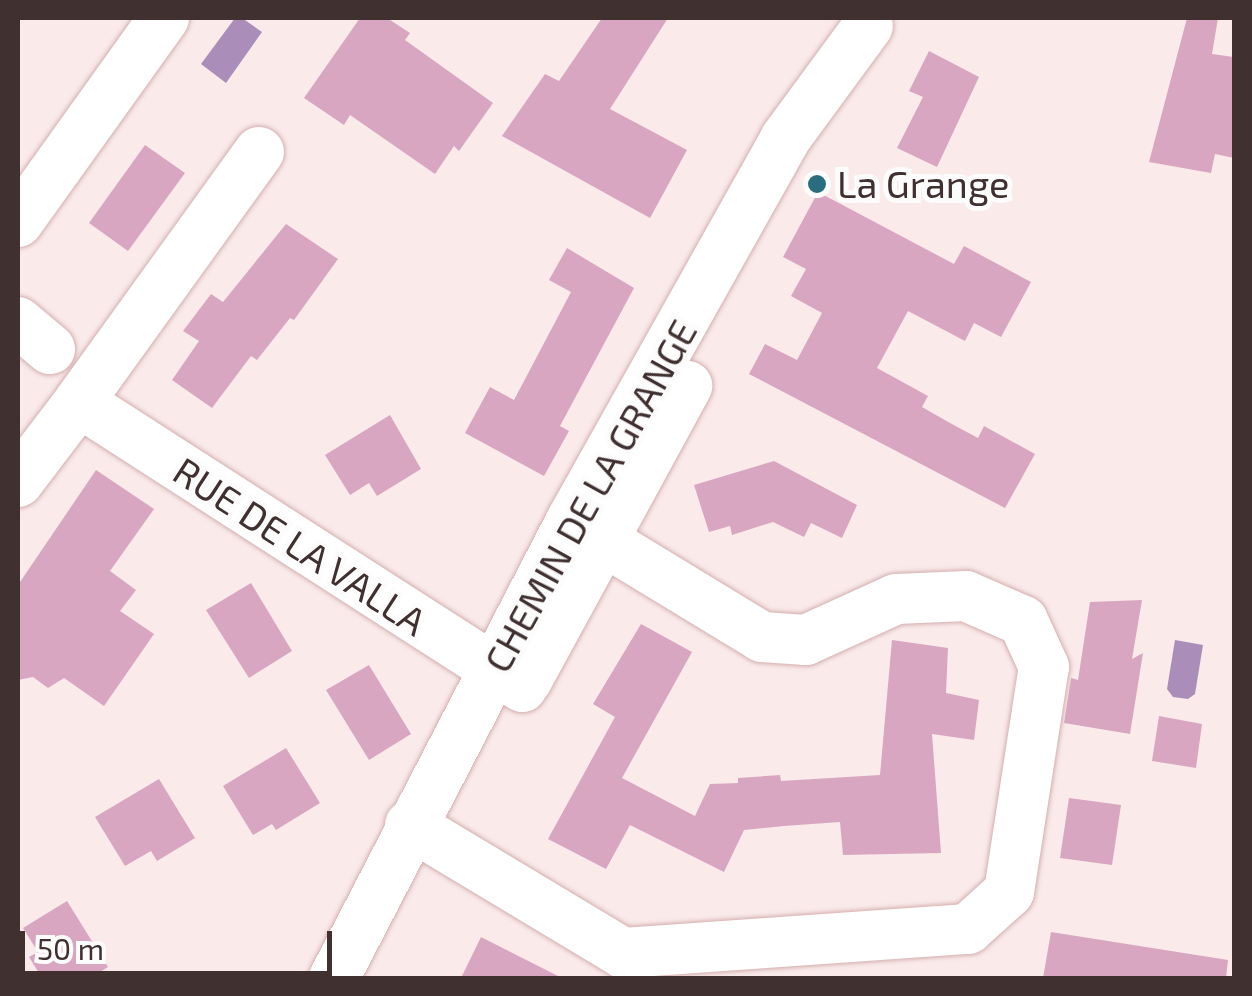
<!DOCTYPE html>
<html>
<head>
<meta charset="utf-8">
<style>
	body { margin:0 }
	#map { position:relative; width:1252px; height:996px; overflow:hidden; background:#faeaea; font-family:"Exo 2",sans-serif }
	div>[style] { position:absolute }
	.water>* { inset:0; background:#aa8eb9 }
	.building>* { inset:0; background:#d9a6c1 }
	.roads { filter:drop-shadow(0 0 2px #d4aeae) drop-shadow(0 0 2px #d4aeae) }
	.minor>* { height:50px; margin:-25px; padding:0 25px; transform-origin:25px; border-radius:25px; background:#fff }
	.dots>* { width:28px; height:28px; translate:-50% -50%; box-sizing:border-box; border:5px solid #fcfcfc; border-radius:50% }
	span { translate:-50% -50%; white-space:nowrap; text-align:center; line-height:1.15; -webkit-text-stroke:10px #fcfcfc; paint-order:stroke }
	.poi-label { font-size:38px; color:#403030 }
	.left { translate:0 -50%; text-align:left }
	.street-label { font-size:38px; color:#403030 }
	.frame { position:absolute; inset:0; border:20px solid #403030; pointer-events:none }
	.scale { position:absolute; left:20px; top:931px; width:312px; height:45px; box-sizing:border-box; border:5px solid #403030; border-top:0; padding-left:12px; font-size:30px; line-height:35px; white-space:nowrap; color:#403030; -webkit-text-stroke:8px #fcfcfc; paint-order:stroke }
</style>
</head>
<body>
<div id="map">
	<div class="water">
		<i style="clip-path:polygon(235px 18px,242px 18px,262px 32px,226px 83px,201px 64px)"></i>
		<i style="clip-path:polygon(1175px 640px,1203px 645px,1195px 694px,1188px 699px,1173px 697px,1167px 689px)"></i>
	</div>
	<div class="building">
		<i style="clip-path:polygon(360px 18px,387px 18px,410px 33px,405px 40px,493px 103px,459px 151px,454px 146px,435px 174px,350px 115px,344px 125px,304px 98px)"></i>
		<i style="clip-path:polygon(602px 18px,668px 18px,610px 109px,687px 150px,650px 218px,502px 136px,545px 74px,559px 81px)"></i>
		<i style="clip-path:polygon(1187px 18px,1218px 18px,1212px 54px,1234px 57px,1234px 158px,1215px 154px,1211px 173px,1149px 162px)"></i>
		<i style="clip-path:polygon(929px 51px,979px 77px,937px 167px,897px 148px,923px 97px,909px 91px)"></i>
		<i style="clip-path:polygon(145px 145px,185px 173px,128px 251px,89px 223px)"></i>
		<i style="clip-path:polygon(818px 192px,954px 264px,964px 246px,1031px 282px,1001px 337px,974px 323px,965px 341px,908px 311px,877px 368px,928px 396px,922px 407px,950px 423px,978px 438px,984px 426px,1035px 454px,1005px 508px,749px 374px,765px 344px,797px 360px,822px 313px,791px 296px,806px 269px,783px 257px)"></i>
		<i style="clip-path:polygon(286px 224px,338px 259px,294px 320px,290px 318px,257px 360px,251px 356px,212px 408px,172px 380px,199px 341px,183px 331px,211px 294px,223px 302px)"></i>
		<i style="clip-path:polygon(567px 248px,634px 288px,560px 426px,569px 431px,544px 476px,465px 433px,490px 387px,514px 400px,571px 292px,549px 280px)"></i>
		<i style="clip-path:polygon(390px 415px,421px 469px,377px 496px,369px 483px,350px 495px,325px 455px)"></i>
		<i style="clip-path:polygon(774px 461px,857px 505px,842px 538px,811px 523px,804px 537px,773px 522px,732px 535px,730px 526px,709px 532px,694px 485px)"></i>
		<i style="clip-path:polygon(96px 470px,154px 509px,110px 571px,136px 590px,120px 611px,154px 634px,104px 706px,64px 678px,48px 688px,33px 677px,18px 680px,18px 585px)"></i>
		<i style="clip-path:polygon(251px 583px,292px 651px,249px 678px,206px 610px)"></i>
		<i style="clip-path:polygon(1142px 600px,1132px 659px,1143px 653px,1130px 734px,1064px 723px,1071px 678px,1078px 680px,1090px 602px)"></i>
		<i style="clip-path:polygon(641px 624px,692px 652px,622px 778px,695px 816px,710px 784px,738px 783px,738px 778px,780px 775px,781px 781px,880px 775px,892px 640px,948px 648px,946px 693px,979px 700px,974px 740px,932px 734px,941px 853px,843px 855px,840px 822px,784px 826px,744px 830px,724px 872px,630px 825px,606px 869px,548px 839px,615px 717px,593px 704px)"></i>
		<i style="clip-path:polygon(369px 665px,411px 734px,369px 760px,326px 690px)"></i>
		<i style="clip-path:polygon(1159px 716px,1202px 724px,1196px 768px,1152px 761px)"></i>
		<i style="clip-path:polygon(286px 748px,320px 803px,276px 830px,272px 824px,253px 835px,223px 786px)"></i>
		<i style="clip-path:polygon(159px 779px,195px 838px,157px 861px,151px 851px,125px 866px,95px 817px)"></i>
		<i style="clip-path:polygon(1069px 798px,1121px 805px,1112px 865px,1060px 858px)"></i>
		<i style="clip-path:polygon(67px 901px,108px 967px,91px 978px,42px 978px,29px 957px,38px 952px,23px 928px)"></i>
		<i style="clip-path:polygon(1051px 932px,1228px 960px,1226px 978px,1043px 978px)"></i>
		<i style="clip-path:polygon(481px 937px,562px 978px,461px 978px)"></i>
	</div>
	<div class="roads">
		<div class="minor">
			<i style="left:259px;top:152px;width:308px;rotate:125.8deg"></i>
			<i style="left:79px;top:402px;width:527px;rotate:32.75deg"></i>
			<i style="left:18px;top:222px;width:251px;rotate:-54.4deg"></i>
			<i style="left:18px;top:322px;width:42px;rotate:40.2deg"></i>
			<i style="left:18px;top:482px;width:101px;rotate:-52.7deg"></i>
			<i style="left:527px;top:680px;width:335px;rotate:-61.4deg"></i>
			<i style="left:410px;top:825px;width:249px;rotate:31deg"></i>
			<i style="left:623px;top:953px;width:346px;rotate:-4deg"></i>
			<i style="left:968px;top:929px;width:55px;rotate:-42.1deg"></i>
			<i style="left:1009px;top:892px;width:228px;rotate:-81.2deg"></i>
			<i style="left:1044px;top:667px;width:51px;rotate:-114.5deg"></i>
			<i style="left:1023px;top:621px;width:62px;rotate:-156.3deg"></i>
			<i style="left:966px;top:596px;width:70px;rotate:177.5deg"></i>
			<i style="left:896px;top:599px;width:99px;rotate:155.5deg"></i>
			<i style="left:806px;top:640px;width:44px;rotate:-176.1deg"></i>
			<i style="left:762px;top:637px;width:223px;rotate:-148.7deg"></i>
			<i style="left:334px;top:978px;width:515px;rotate:-62.59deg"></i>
			<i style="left:571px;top:521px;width:438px;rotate:-60.7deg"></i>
			<i style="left:785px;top:139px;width:140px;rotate:-53.7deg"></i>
		</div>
	</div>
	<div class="dots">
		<i style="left:817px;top:184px;background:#2a6d7f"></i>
	</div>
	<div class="poi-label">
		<span class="left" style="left:837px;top:184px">La Grange</span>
	</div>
	<div class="street-label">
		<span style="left:590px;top:496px;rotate:-61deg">CHEMIN DE LA GRANGE</span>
		<span style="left:300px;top:546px;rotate:33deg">RUE DE LA VALLA</span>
	</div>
	<div class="frame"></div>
	<div class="scale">50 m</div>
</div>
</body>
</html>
